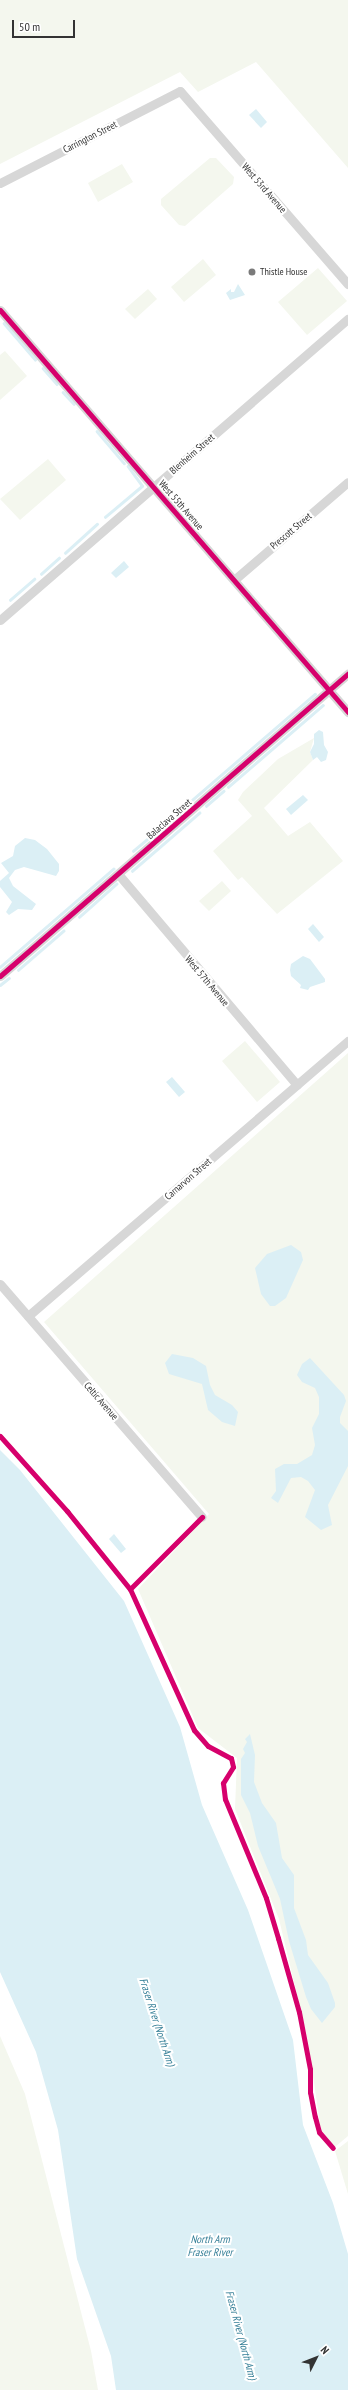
<!DOCTYPE html>
<html>
<head>
<meta charset="utf-8">
<style>
	body { margin:0 }
	#map { position:relative; width:348px; height:2390px; overflow:hidden; background:#fff; font-family:"PT Sans Narrow",sans-serif }
	div>[style] { position:absolute }
	.green>* { inset:0; background:#f4f7ee }
	.water>* { inset:0; background:#dbeff5 }
	.stream>* { height:2.5px; margin:-1.25px; padding:0 1.25px; transform-origin:1.25px; border-radius:1.25px; background:#dbeff5 }
	.minor>* { height:9px; margin:-4.5px; padding:0 4.5px; transform-origin:4.5px; border-radius:4.5px; background:#d7d7d7 }
	.cycleway>* { height:5px; margin:-2.5px; padding:0 2.5px; transform-origin:2.5px; border-radius:2.5px; background:#d6006c }
	.dots>* { width:11px; height:11px; translate:-50% -50%; box-sizing:border-box; border:2px solid #fff; border-radius:50% }
	span { translate:-50% -50%; white-space:nowrap; text-align:center; line-height:1.15; -webkit-text-stroke:4px #fff; paint-order:stroke }
	.street-label { font-size:10px; color:#333 }
	.poi-label { font-size:10px; color:#333 }
	.left { translate:0 -50%; text-align:left }
	.water-label { font-size:11px; color:#357f97; font-style:italic }
	.north { position:absolute; left:296px; top:2338px; width:40px; height:40px; -webkit-text-stroke:3px #fff; paint-order:stroke; rotate:48deg; font-size:11px; font-weight:700; line-height:16px; text-align:center; color:#333 }
	.north::after { content:''; display:block; margin:auto; width:14px; height:18px; background:#333; clip-path:polygon(50% 0,100% 100%,50% 72%,0 100%) }
	.scale { position:absolute; left:12px; top:20px; width:63px; height:18px; box-sizing:border-box; border:2px solid #333; border-top:0; padding-left:5px; font-size:12px; line-height:14px; white-space:nowrap; color:#333; -webkit-text-stroke:3px #fff; paint-order:stroke }
</style>
</head>
<body>
<div id="map">
	<div class="green">
		<i style="clip-path:polygon(0 0,348px 0,348px 168px,256px 62px,198px 92px,180px 72px,0 164px)"></i>
		<i style="clip-path:polygon(210px 158px,216px 158px,234px 177px,233px 184px,185px 226px,179px 225px,161px 205px,161px 199px)"></i>
		<i style="clip-path:polygon(122px 164px,133px 182px,98px 202px,88px 183px)"></i>
		<i style="clip-path:polygon(203px 259px,216px 275px,184px 302px,171px 287px)"></i>
		<i style="clip-path:polygon(318px 268px,347px 301px,307px 335px,278px 302px)"></i>
		<i style="clip-path:polygon(148px 289px,157px 299px,135px 319px,125px 309px)"></i>
		<i style="clip-path:polygon(5px 351px,27px 376px,0 400px,0 355px)"></i>
		<i style="clip-path:polygon(48px 459px,66px 480px,20px 520px,0 499px)"></i>
		<i style="clip-path:polygon(314px 738px,310px 752px,313px 760px,264px 808px,288px 836px,310px 822px,343px 861px,277px 914px,242px 877px,238px 880px,213px 851px,252px 816px,238px 800px,243px 792px,278px 759px)"></i>
		<i style="clip-path:polygon(222px 881px,231px 891px,209px 911px,199px 901px)"></i>
		<i style="clip-path:polygon(245px 1041px,280px 1082px,257px 1102px,222px 1061px)"></i>
		<i style="clip-path:polygon(348px 1053px,348px 2136px,335px 2147px,321px 2131px,308px 2041px,279px 1919px,235px 1809px,237px 1758px,198px 1728px,138px 1589px,209px 1514px,44px 1322px)"></i>
		<i style="clip-path:polygon(0 2036px,25px 2094px,91px 2351px,98px 2390px,0 2390px)"></i>
		<i style="clip-path:polygon(348px 2141px,348px 2194px,335px 2151px)"></i>
	</div>
	<div class="water">
		<i style="clip-path:polygon(256px 109px,267px 122px,261px 128px,249px 115px)"></i>
		<i style="clip-path:polygon(238px 284px,245px 295px,230px 300px,226px 293px,231px 289px,231px 292px,234px 292px)"></i>
		<i style="clip-path:polygon(124px 561px,129px 567px,116px 578px,111px 573px)"></i>
		<i style="clip-path:polygon(319px 730px,323px 732px,324px 745px,328px 752px,326px 760px,321px 762px,317px 757px,313px 760px,310px 752px,314px 744px,314px 734px)"></i>
		<i style="clip-path:polygon(303px 795px,308px 800px,291px 815px,286px 809px)"></i>
		<i style="clip-path:polygon(25px 838px,35px 840px,47px 849px,59px 864px,59px 871px,56px 876px,24px 867px,15px 870px,9px 878px,13px 886px,36px 904px,32px 910px,18px 909px,9px 915px,6px 912px,12px 902px,0 887px,0 881px,9px 873px,1px 863px,13px 856px,15px 846px)"></i>
		<i style="clip-path:polygon(313px 924px,324px 937px,319px 942px,308px 929px)"></i>
		<i style="clip-path:polygon(303px 956px,310px 959px,325px 979px,325px 982px,310px 987px,308px 990px,300px 988px,301px 985px,291px 976px,290px 970px,291px 964px)"></i>
		<i style="clip-path:polygon(172px 1077px,185px 1092px,179px 1097px,166px 1082px)"></i>
		<i style="clip-path:polygon(291px 1245px,301px 1252px,303px 1260px,286px 1298px,275px 1306px,270px 1306px,261px 1294px,255px 1268px,267px 1254px)"></i>
		<i style="clip-path:polygon(172px 1354px,193px 1358px,206px 1366px,210px 1385px,215px 1395px,232px 1405px,238px 1412px,235px 1426px,222px 1422px,208px 1410px,202px 1384px,169px 1374px,165px 1363px)"></i>
		<i style="clip-path:polygon(310px 1358px,344px 1395px,346px 1401px,340px 1417px,340px 1423px,348px 1431px,348px 1466px,328px 1505px,332px 1525px,321px 1530px,305px 1517px,315px 1490px,308px 1481px,301px 1477px,291px 1478px,278px 1503px,271px 1498px,276px 1491px,275px 1469px,284px 1464px,297px 1464px,312px 1455px,315px 1445px,312px 1428px,319px 1414px,319px 1397px,315px 1388px,302px 1382px,297px 1375px,302px 1364px)"></i>
		<i style="clip-path:polygon(0 1450px,20px 1470px,124px 1601px,180px 1727px,202px 1805px,248px 1910px,293px 2040px,303px 2125px,333px 2203px,348px 2254px,348px 2390px,116px 2390px,111px 2356px,77px 2259px,58px 2130px,36px 2052px,0 1972px)"></i>
		<i style="clip-path:polygon(114px 1534px,126px 1549px,121px 1553px,109px 1539px)"></i>
		<i style="clip-path:polygon(250px 1734px,255px 1755px,254px 1782px,262px 1803px,276px 1823px,282px 1858px,294px 1875px,294px 1908px,306px 1940px,308px 1955px,328px 1983px,335px 2003px,335px 2007px,322px 2023px,311px 2009px,306px 1997px,289px 1941px,280px 1899px,258px 1846px,250px 1813px,241px 1795px,241px 1759px,245px 1753px,243px 1749px,247px 1742px,245px 1739px)"></i>
	</div>
	<div class="stream">
		<i style="left:4px;top:323px;width:48px;rotate:49.3deg"></i>
		<i style="left:43px;top:368px;width:21px;rotate:49deg"></i>
		<i style="left:63px;top:392px;width:16px;rotate:47deg"></i>
		<i style="left:97px;top:431px;width:42px;rotate:49.8deg"></i>
		<i style="left:105px;top:517px;width:48px;rotate:-40deg"></i>
		<i style="left:142px;top:486px;width:24px;rotate:-126deg"></i>
		<i style="left:65px;top:553px;width:43px;rotate:-42.2deg"></i>
		<i style="left:41px;top:574px;width:24px;rotate:-42deg"></i>
		<i style="left:10px;top:600px;width:32px;rotate:-41deg"></i>
		<i style="left:228px;top:787px;width:125px;rotate:-40.8deg"></i>
		<i style="left:206px;top:806px;width:23px;rotate:-41deg"></i>
		<i style="left:177px;top:813px;width:182px;rotate:-40.8deg"></i>
		<i style="left:133px;top:851px;width:39px;rotate:-40deg"></i>
		<i style="left:132px;top:871px;width:89px;rotate:-40.9deg"></i>
		<i style="left:79px;top:917px;width:50px;rotate:-41.7deg"></i>
		<i style="left:0;top:967px;width:150px;rotate:-40.9deg"></i>
		<i style="left:18px;top:970px;width:60px;rotate:-40.9deg"></i>
		<i style="left:0;top:985px;width:11px;rotate:-38deg"></i>
	</div>
	<div class="minor">
		<i style="left:0;top:183px;width:202px;rotate:-27.1deg"></i>
		<i style="left:180px;top:91px;width:256px;rotate:49deg"></i>
		<i style="left:0;top:310px;width:532px;rotate:49.12deg"></i>
		<i style="left:234px;top:580px;width:150px;rotate:-40.7deg"></i>
		<i style="left:0;top:620px;width:460px;rotate:-40.9deg"></i>
		<i style="left:119px;top:875px;width:275px;rotate:49.7deg"></i>
		<i style="left:0;top:976px;width:461px;rotate:-41deg"></i>
		<i style="left:0;top:1284px;width:308px;rotate:49.1deg"></i>
		<i style="left:28px;top:1316px;width:422px;rotate:-40.7deg"></i>
	</div>
	<div class="cycleway">
		<i style="left:0;top:310px;width:532px;rotate:49.12deg"></i>
		<i style="left:0;top:976px;width:461px;rotate:-41deg"></i>
		<i style="left:0;top:1436px;width:101px;rotate:48.2deg"></i>
		<i style="left:67px;top:1511px;width:100px;rotate:51.1deg"></i>
		<i style="left:130px;top:1589px;width:155px;rotate:65.6deg"></i>
		<i style="left:194px;top:1730px;width:21px;rotate:49deg"></i>
		<i style="left:208px;top:1746px;width:26px;rotate:28deg"></i>
		<i style="left:231px;top:1758px;width:9px;rotate:77deg"></i>
		<i style="left:233px;top:1767px;width:19px;rotate:122deg"></i>
		<i style="left:223px;top:1783px;width:16px;rotate:83deg"></i>
		<i style="left:225px;top:1799px;width:107px;rotate:67.5deg"></i>
		<i style="left:266px;top:1898px;width:42px;rotate:73.3deg"></i>
		<i style="left:278px;top:1938px;width:77px;rotate:74.2deg"></i>
		<i style="left:299px;top:2012px;width:58px;rotate:79.1deg"></i>
		<i style="left:310px;top:2069px;width:23px;rotate:90deg"></i>
		<i style="left:310px;top:2092px;width:25px;rotate:79deg"></i>
		<i style="left:315px;top:2117px;width:16px;rotate:75deg"></i>
		<i style="left:319px;top:2132px;width:21px;rotate:49deg"></i>
		<i style="left:130px;top:1589px;width:102px;rotate:-45deg"></i>
	</div>
	<div class="dots">
		<i style="left:252px;top:272px;background:#7a7a7a"></i>
	</div>
	<div class="street-label">
		<span style="left:90px;top:137px;rotate:-27deg">Carrington Street</span>
		<span style="left:264px;top:188px;rotate:49deg">West 53rd Avenue</span>
		<span style="left:192px;top:454px;rotate:-41deg">Blenheim Street</span>
		<span style="left:181px;top:505px;rotate:49deg">West 55th Avenue</span>
		<span style="left:291px;top:531px;rotate:-40deg">Prescott Street</span>
		<span style="left:169px;top:819px;rotate:-41deg">Balaclava Street</span>
		<span style="left:207px;top:981px;rotate:50deg">West 57th Avenue</span>
		<span style="left:188px;top:1179px;rotate:-41deg">Carnarvon Street</span>
		<span style="left:101px;top:1401px;rotate:49deg">Celtic Avenue</span>
	</div>
	<div class="poi-label">
		<span class="left" style="left:260px;top:272px">Thistle House</span>
	</div>
	<div class="water-label">
		<span style="left:157px;top:2022px;rotate:72deg">Fraser River (North Arm)</span>
		<span style="left:210px;top:2246px">North Arm<br>Fraser River</span>
		<span style="left:241px;top:2335px;rotate:75deg">Fraser River (North Arm)</span>
	</div>
	<div class="north">N</div>
	<div class="scale">50 m</div>
</div>
</body>
</html>
